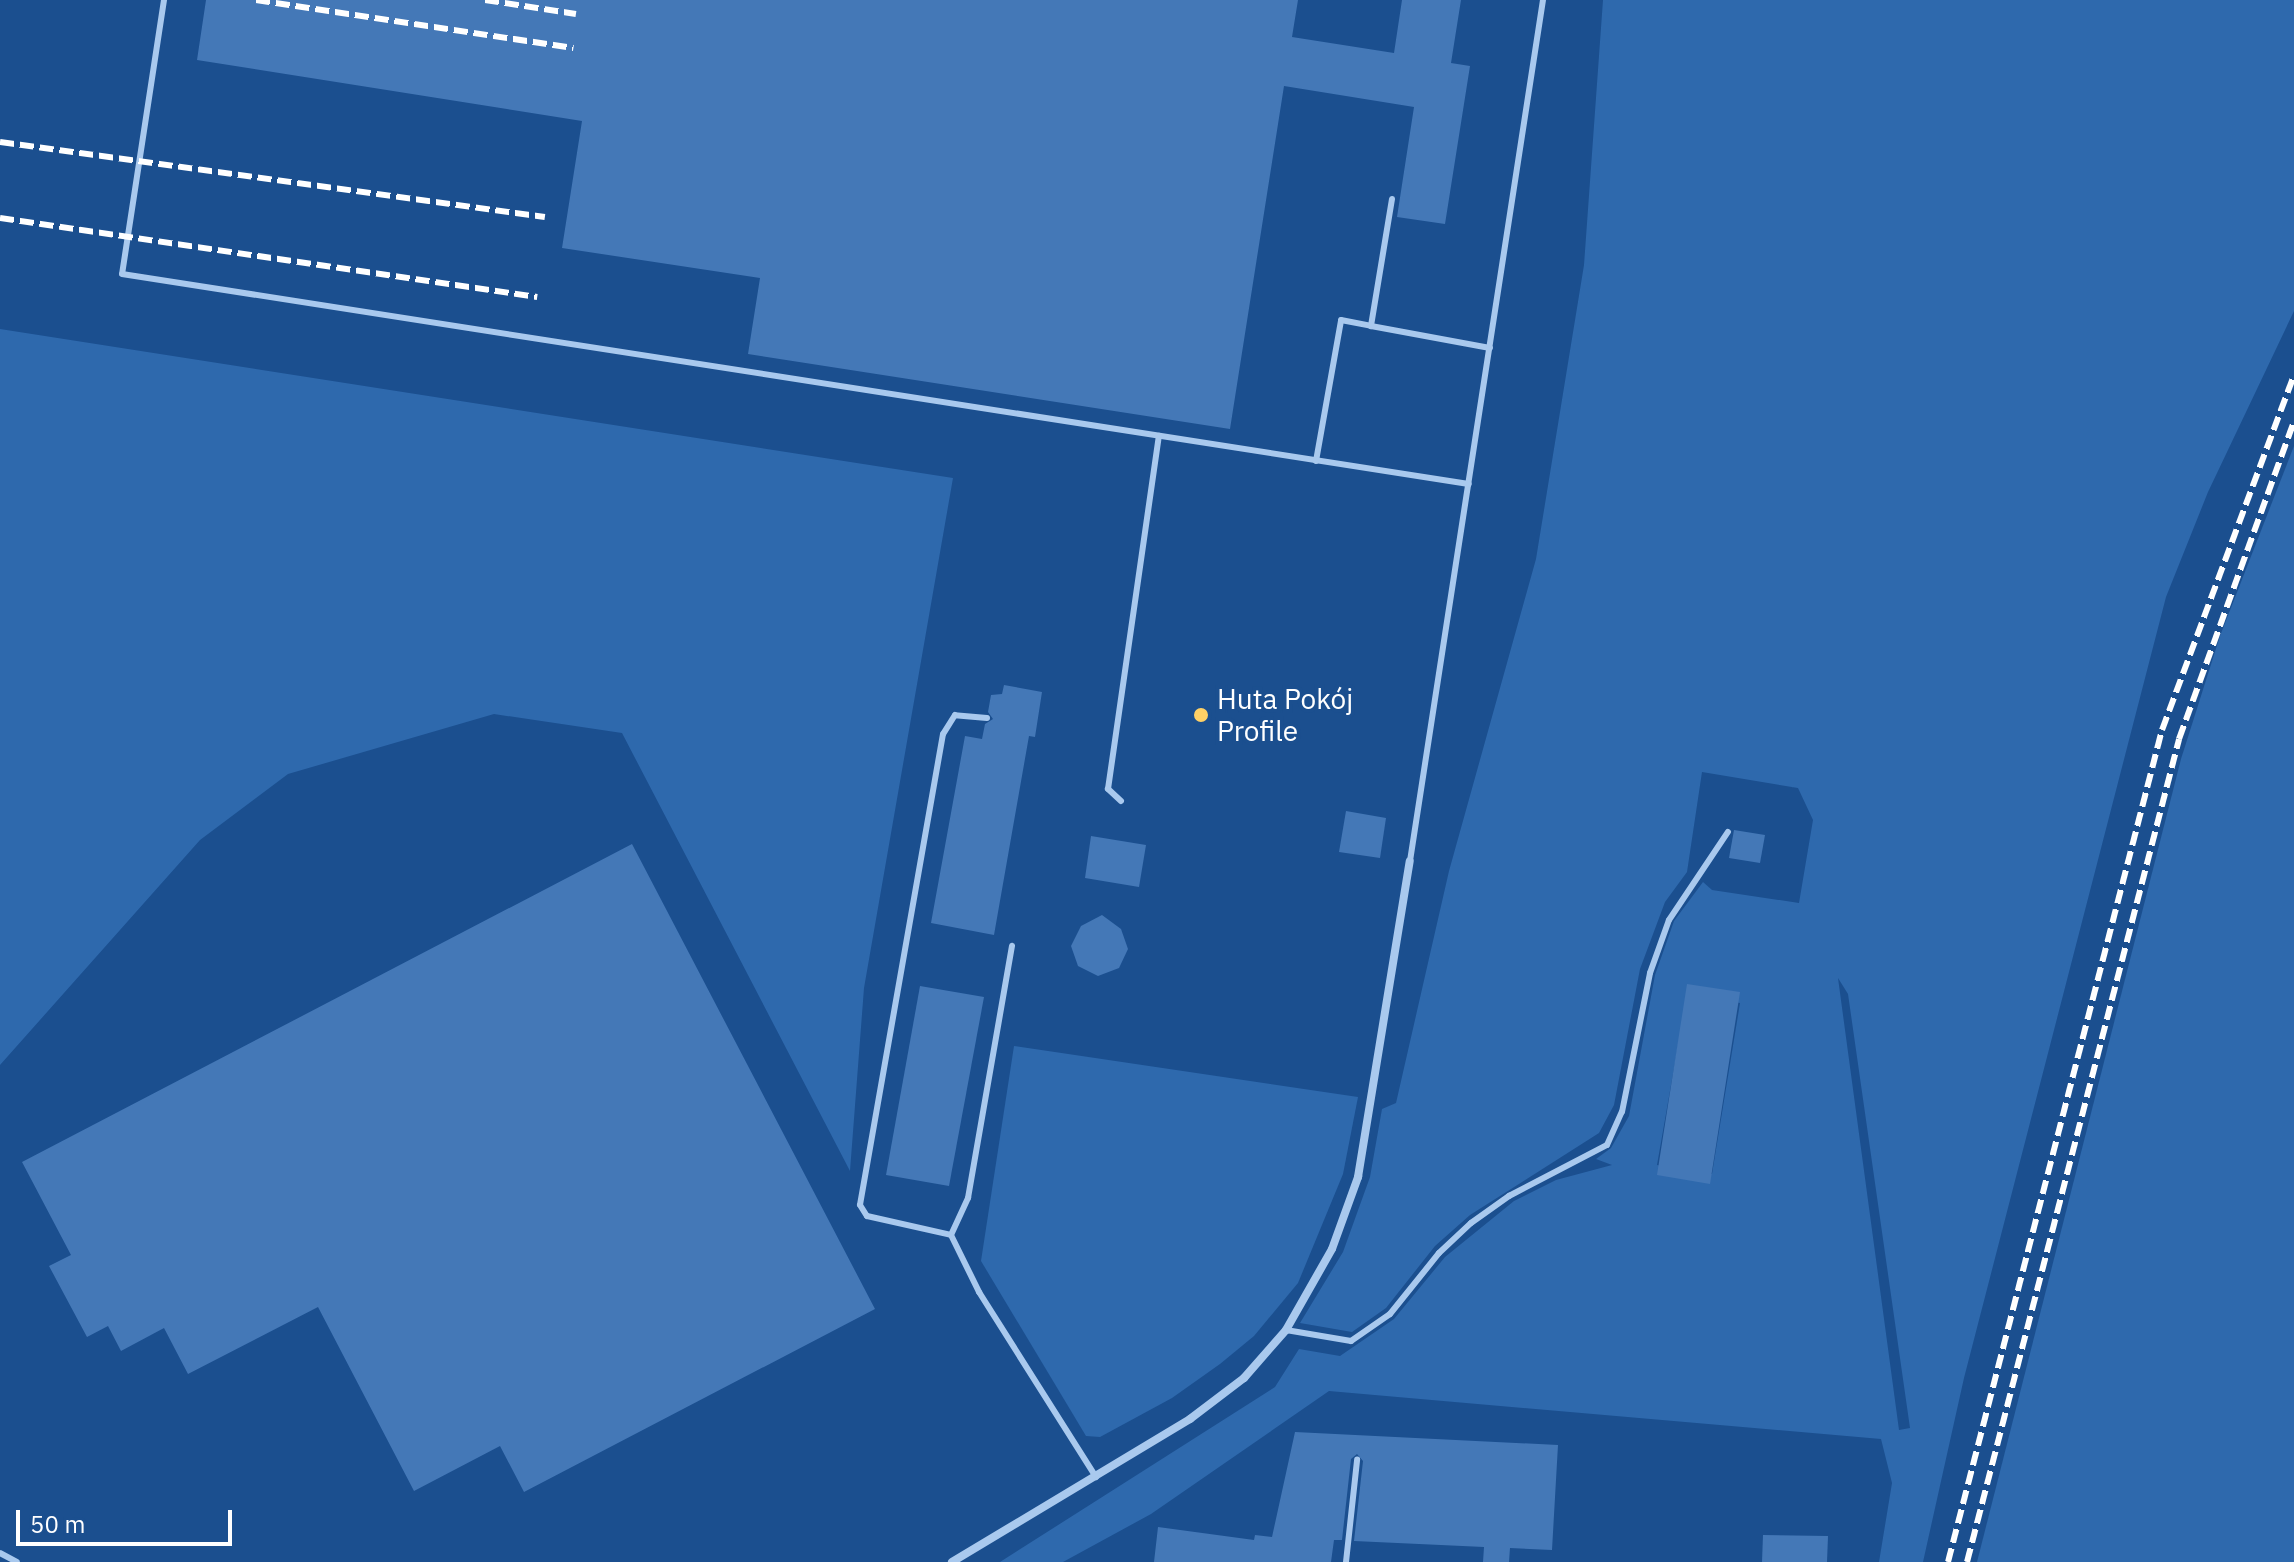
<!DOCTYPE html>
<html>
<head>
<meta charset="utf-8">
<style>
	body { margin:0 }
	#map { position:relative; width:2294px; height:1562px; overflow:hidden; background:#1b4f8f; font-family:"IBM Plex Sans",sans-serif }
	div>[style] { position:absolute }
	.green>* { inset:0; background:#2e69ad }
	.building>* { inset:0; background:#4478b7 }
	.lane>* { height:6px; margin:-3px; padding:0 3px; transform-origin:3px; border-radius:3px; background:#a9c9ee }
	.street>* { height:8px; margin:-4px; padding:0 4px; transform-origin:4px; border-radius:4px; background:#a9c9ee }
	.rail>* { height:6px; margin-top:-3px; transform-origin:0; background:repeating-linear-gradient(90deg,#fff 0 14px,transparent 0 20px) }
	.dots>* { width:22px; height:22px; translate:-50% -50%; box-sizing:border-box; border:4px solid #1b4f8f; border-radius:50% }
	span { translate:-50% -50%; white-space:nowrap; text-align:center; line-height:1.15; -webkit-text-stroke:8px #1b4f8f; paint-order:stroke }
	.poi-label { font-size:28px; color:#fff }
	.left { translate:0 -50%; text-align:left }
	.scale { position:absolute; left:16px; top:1510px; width:216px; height:36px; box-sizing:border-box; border:4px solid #fff; border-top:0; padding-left:10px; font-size:24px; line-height:28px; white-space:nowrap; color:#fff; -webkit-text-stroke:6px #1b4f8f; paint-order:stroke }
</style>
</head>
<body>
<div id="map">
	<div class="green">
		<i style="clip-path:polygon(evenodd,1603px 0,2294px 0,2294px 311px,2208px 492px,2166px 597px,1964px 1378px,1923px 1562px,1879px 1562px,1892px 1483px,1881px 1439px,1329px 1391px,1151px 1514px,1063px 1562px,1000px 1562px,1275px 1387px,1299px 1349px,1340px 1356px,1394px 1319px,1445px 1257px,1514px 1201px,1556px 1180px,1612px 1165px,1596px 1159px,1611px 1148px,1629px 1116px,1655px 975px,1674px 921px,1703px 882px,1712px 890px,1799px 903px,1813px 820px,1798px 788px,1702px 772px,1687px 872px,1665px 902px,1640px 969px,1614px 1105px,1599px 1133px,1470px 1215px,1435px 1246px,1386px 1308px,1352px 1332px,1300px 1323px,1343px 1252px,1370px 1177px,1382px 1109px,1396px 1103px,1449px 871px,1536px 559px,1584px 265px,1603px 0,1838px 978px,1848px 994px,1910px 1428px,1899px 1430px,1838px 978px,1603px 0,1687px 994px,1740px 1003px,1712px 1174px,1657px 1165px,1687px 994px)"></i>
		<i style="clip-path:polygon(0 329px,953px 478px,864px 988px,850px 1171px,622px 733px,494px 714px,288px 774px,200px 840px,0 1065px)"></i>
		<i style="clip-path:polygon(2294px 446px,2294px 1562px,1977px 1562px,2181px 759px,2220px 636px)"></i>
		<i style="clip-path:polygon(1014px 1046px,1358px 1097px,1343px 1174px,1298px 1283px,1254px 1336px,1220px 1364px,1172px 1398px,1100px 1437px,1086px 1436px,981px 1261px)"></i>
	</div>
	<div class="building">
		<i style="clip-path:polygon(206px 0,1298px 0,1292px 37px,1394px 53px,1402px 0,1461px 0,1451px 63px,1470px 66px,1445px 224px,1397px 217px,1414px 107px,1284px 86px,1230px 429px,748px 354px,760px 278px,562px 248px,582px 121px,197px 60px)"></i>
		<i style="clip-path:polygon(1004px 685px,1042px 692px,1035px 737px,1029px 736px,994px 935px,931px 923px,965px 736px,982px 739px,985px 724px,993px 719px,988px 712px,991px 695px,1002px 694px)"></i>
		<i style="clip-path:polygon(1346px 811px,1386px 818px,1380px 858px,1339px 852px)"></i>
		<i style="clip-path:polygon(1734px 830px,1765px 835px,1760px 863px,1729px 858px)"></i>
		<i style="clip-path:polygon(1091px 836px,1146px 845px,1139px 887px,1085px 878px)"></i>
		<i style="clip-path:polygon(632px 844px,875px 1309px,524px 1492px,500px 1446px,414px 1491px,318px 1307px,188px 1374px,164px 1328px,121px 1351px,108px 1326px,87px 1337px,49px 1266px,71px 1255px,22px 1162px)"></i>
		<i style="clip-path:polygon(1102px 915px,1121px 929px,1128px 949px,1119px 968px,1098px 976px,1078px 966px,1071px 946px,1081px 926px)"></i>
		<i style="clip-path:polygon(1687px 984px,1740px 992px,1710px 1184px,1657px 1175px)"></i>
		<i style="clip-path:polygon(920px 986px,984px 997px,949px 1186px,886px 1175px)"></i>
		<i style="clip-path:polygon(1295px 1432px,1558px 1445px,1552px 1550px,1510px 1548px,1509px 1562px,1483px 1562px,1484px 1547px,1354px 1541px,1363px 1461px,1357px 1454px,1351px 1459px,1342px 1540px,1334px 1540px,1331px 1562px,1154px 1562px,1158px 1527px,1254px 1540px,1255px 1535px,1272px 1537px)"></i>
		<i style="clip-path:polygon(1763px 1535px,1828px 1536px,1827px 1562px,1762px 1562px)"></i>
	</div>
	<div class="lane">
		<i style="left:164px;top:0;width:277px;rotate:98.7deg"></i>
		<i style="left:122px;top:274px;width:1363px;rotate:8.86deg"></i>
		<i style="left:1392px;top:199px;width:129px;rotate:99.4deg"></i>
		<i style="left:1371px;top:326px;width:121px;rotate:10.5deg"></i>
		<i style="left:1316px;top:461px;width:143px;rotate:-79.9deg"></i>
		<i style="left:1341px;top:320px;width:31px;rotate:11deg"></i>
		<i style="left:987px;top:718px;width:32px;rotate:-175deg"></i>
		<i style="left:955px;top:715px;width:22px;rotate:122deg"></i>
		<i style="left:943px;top:734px;width:478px;rotate:100deg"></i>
		<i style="left:860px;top:1205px;width:13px;rotate:58deg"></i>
		<i style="left:867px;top:1216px;width:86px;rotate:12.7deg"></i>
		<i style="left:951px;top:1235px;width:64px;rotate:63.8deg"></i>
		<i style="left:979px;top:1292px;width:219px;rotate:57.7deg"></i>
		<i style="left:1121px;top:801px;width:18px;rotate:-137deg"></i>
		<i style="left:1108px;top:789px;width:357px;rotate:-81.8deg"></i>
		<i style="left:1410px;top:861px;width:871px;rotate:-81.22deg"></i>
		<i style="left:951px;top:1235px;width:41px;rotate:-65.3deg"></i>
		<i style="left:968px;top:1198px;width:256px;rotate:-80.1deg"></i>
		<i style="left:1286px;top:1330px;width:66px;rotate:9.6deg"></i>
		<i style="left:1351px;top:1341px;width:47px;rotate:-34.7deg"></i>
		<i style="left:1390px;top:1314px;width:78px;rotate:-51.2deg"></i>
		<i style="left:1439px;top:1253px;width:44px;rotate:-43.2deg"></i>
		<i style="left:1471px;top:1223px;width:47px;rotate:-35.4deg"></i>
		<i style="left:1509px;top:1196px;width:110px;rotate:-27.5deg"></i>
		<i style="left:1607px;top:1145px;width:36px;rotate:-66deg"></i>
		<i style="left:1622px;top:1112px;width:142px;rotate:-78.6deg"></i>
		<i style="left:1650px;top:973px;width:56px;rotate:-70.3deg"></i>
		<i style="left:1669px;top:920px;width:106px;rotate:-56.2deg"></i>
		<i style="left:0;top:1553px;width:19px;rotate:28deg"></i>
		<i style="left:1346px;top:1562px;width:103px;rotate:-83.8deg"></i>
	</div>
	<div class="street">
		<i style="left:952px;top:1562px;width:278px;rotate:-31deg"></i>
		<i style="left:1190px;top:1419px;width:68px;rotate:-37.2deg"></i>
		<i style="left:1244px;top:1378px;width:64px;rotate:-48.8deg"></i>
		<i style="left:1286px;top:1330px;width:93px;rotate:-60.4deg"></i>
		<i style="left:1332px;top:1249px;width:77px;rotate:-70.1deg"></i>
		<i style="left:1358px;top:1177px;width:320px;rotate:-80.7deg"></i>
	</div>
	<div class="rail">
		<i style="left:256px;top:0;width:321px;rotate:8.6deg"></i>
		<i style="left:485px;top:0;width:92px;rotate:8.7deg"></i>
		<i style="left:0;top:142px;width:550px;rotate:7.84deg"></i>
		<i style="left:0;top:218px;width:543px;rotate:8.37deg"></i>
		<i style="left:1948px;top:1562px;width:859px;rotate:-75.58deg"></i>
		<i style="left:2162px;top:730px;width:378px;rotate:-69.6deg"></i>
		<i style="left:1967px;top:1562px;width:850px;rotate:-75.55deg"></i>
		<i style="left:2179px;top:739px;width:338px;rotate:-70.1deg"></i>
	</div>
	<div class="dots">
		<i style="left:1201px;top:715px;background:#ffd166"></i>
	</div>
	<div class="poi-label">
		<span class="left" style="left:1217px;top:715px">Huta Pokój<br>Profile</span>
	</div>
	<div class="scale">50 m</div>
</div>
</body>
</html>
